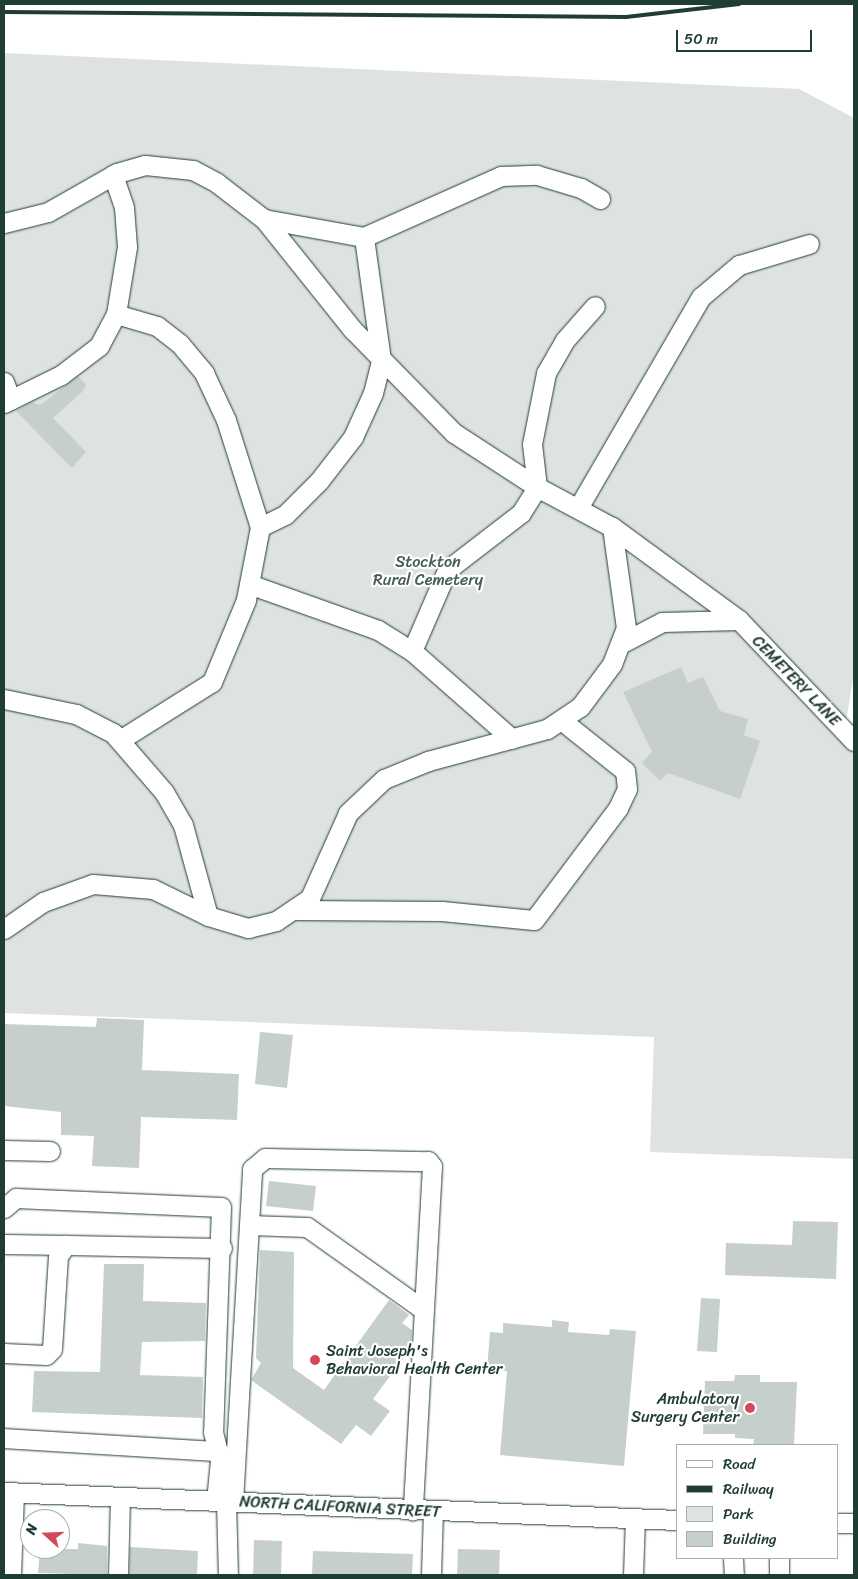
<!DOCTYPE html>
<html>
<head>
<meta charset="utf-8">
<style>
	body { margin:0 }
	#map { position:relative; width:858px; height:1579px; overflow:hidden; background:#fff; font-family:Sriracha,sans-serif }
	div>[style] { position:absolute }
	.green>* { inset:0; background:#dee3e2 }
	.building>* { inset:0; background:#c7cfcc }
	.roads { filter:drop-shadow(0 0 1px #1f3d34) drop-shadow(0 0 1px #1f3d34) }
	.minor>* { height:19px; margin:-9.5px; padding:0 9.5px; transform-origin:9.5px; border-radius:9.5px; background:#fff }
	.rail>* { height:4px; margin:-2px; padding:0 2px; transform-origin:2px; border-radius:2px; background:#1f3d34 }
	.dots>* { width:14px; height:14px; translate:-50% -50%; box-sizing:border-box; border:2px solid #fff; border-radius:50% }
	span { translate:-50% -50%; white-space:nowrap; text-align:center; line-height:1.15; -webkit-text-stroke:4.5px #fff; paint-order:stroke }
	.park-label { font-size:16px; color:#455e57 }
	.street-label { font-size:16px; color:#1f3d34 }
	.poi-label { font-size:16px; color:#1f3d34 }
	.left { translate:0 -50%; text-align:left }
	.right { translate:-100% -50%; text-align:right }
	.frame { position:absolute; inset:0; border:5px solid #1f3d34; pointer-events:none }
	.legend { position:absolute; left:676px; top:1444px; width:162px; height:115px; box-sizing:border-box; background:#fff; border:1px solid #a5b1ae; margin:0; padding:6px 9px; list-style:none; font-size:15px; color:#1f3d34 }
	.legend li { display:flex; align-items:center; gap:10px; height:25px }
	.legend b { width:25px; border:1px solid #a5b1ae }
	.north { position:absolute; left:20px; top:1509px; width:50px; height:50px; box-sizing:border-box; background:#fff; border:1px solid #a5b1ae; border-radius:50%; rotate:290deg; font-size:14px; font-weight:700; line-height:20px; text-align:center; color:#1f3d34 }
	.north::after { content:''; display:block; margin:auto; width:18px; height:22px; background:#d1495b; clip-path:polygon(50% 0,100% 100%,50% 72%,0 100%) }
	.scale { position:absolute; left:676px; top:30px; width:136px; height:22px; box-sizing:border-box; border:2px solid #1f3d34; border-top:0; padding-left:6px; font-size:15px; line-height:18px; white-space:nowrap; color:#1f3d34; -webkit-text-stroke:4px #fff; paint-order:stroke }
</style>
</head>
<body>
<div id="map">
	<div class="green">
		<i style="clip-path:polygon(4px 53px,799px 89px,854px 118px,854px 673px,843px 740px,854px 754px,854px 1159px,650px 1152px,654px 1037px,4px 1013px)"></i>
	</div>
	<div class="building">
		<i style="clip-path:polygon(78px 376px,86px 385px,83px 391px,53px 418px,86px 452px,72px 468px,16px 411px,31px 402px,40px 405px)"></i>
		<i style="clip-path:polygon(681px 667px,688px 683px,703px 677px,720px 711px,748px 719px,744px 735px,760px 741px,740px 799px,668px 773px,660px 781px,642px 763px,652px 752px,623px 692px)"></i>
		<i style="clip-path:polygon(97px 1018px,144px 1020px,142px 1070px,239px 1074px,237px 1120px,141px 1117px,139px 1168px,92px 1166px,94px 1136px,61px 1135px,61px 1112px,4px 1106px,4px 1024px,96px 1027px)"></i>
		<i style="clip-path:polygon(260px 1032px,293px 1035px,287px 1088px,255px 1084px)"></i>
		<i style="clip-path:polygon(269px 1181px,316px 1186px,313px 1211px,266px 1206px)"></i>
		<i style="clip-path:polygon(793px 1221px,838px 1222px,836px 1279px,725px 1275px,726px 1243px,792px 1245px)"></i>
		<i style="clip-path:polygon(260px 1250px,294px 1252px,293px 1368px,324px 1390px,389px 1300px,409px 1315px,402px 1323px,412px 1330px,411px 1348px,373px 1399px,390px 1411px,371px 1436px,356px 1425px,341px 1444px,251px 1380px,261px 1363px,256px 1358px)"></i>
		<i style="clip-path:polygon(104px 1264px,144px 1264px,143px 1301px,206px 1303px,205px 1341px,142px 1342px,140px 1375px,203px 1377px,202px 1418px,32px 1412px,34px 1371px,100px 1372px)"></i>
		<i style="clip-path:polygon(701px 1298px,720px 1299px,717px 1352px,697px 1351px)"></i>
		<i style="clip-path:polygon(552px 1320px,569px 1322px,568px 1332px,609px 1335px,610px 1329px,636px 1331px,624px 1466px,500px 1455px,507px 1371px,487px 1369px,490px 1332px,503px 1333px,503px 1323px,552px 1327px)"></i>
		<i style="clip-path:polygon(735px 1375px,760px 1375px,760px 1382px,797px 1382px,794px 1445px,753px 1445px,754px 1439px,735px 1438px,735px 1434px,703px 1434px,705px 1381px,734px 1381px)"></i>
		<i style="clip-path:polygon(254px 1540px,282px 1541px,281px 1575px,253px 1575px)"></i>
		<i style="clip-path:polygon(78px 1543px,107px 1546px,107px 1575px,38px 1573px,40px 1549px,78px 1549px)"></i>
		<i style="clip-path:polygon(130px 1547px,198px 1551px,197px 1574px,129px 1575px)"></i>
		<i style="clip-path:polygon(458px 1549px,500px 1550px,499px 1575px,457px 1575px)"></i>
		<i style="clip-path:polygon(313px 1551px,413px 1554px,412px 1575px,312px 1575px)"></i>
	</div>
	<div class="roads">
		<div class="minor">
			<i style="left:264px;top:219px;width:102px;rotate:10.2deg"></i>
			<i style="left:364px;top:237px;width:150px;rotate:-24deg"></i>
			<i style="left:501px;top:176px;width:36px;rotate:-2deg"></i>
			<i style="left:537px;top:175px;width:46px;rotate:16.5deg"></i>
			<i style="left:581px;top:188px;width:22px;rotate:30deg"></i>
			<i style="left:4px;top:223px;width:45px;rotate:-14deg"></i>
			<i style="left:48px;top:212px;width:79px;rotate:-29.5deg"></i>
			<i style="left:117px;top:173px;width:29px;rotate:-16deg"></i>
			<i style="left:145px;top:165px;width:48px;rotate:5.9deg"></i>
			<i style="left:193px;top:170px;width:27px;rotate:28deg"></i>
			<i style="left:217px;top:183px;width:59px;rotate:37.5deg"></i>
			<i style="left:264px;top:219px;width:142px;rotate:51.3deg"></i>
			<i style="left:353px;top:330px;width:144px;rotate:45.6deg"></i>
			<i style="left:454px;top:433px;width:99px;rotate:33deg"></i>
			<i style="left:537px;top:487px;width:85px;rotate:28.1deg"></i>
			<i style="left:612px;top:527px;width:157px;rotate:36.2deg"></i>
			<i style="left:739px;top:620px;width:167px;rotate:46.5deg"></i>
			<i style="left:116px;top:314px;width:43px;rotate:16.3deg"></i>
			<i style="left:157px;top:326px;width:29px;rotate:38deg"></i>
			<i style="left:180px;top:344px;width:38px;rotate:50deg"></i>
			<i style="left:204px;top:373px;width:52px;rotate:64.9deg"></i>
			<i style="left:226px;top:420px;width:112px;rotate:72.4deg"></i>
			<i style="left:260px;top:527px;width:74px;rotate:100.9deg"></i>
			<i style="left:246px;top:600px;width:89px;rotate:112.5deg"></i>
			<i style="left:212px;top:682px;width:109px;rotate:147.8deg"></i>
			<i style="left:4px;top:382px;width:19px;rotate:69deg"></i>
			<i style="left:4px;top:403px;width:64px;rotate:-26.2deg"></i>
			<i style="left:61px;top:375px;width:48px;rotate:-37.3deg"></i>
			<i style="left:99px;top:346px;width:36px;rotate:-62deg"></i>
			<i style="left:116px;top:314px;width:68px;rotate:-80.7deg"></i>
			<i style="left:127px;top:247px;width:40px;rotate:-94.3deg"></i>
			<i style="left:124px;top:207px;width:34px;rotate:-109deg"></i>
			<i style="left:578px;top:508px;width:244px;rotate:-59.8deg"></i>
			<i style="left:701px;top:297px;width:50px;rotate:-40.1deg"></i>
			<i style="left:739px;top:265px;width:73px;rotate:-16.7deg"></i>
			<i style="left:260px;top:527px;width:28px;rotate:-26deg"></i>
			<i style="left:285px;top:515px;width:48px;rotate:-45deg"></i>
			<i style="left:319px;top:481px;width:56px;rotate:-52.3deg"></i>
			<i style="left:353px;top:437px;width:48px;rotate:-65.6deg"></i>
			<i style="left:373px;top:393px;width:34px;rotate:-76deg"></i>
			<i style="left:381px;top:360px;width:124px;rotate:-97.9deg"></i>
			<i style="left:249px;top:584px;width:137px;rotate:19.6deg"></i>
			<i style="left:378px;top:630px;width:40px;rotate:32deg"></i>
			<i style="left:412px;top:651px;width:133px;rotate:41.3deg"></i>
			<i style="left:620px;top:644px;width:47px;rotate:-27.6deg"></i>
			<i style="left:662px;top:622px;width:77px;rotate:-1.5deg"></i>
			<i style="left:412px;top:651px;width:88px;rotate:-66.6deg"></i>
			<i style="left:447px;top:570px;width:93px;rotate:-37.6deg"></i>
			<i style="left:521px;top:513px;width:31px;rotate:-58deg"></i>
			<i style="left:537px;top:487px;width:43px;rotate:-96.6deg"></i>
			<i style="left:532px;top:444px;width:72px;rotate:-78.8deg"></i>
			<i style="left:546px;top:373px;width:38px;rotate:-60deg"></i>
			<i style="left:565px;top:340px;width:45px;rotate:-48.6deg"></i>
			<i style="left:4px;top:699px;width:74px;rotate:11.8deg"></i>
			<i style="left:76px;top:714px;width:42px;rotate:27.2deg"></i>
			<i style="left:113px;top:733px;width:78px;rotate:49.2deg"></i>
			<i style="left:164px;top:792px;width:38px;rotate:60deg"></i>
			<i style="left:183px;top:825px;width:94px;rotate:74.6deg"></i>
			<i style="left:208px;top:916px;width:42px;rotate:16.7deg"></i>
			<i style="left:248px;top:928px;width:29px;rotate:-14deg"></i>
			<i style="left:276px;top:921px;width:41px;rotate:-34.1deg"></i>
			<i style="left:310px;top:898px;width:93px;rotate:-65.9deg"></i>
			<i style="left:348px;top:813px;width:50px;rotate:-43.4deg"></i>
			<i style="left:384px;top:779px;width:48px;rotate:-22.2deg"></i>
			<i style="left:428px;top:761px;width:123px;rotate:-15.1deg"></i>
			<i style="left:547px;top:729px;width:40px;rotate:-34deg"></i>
			<i style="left:580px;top:707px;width:54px;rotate:-53.3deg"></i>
			<i style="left:612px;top:664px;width:39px;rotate:-69deg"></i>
			<i style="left:626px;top:628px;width:102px;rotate:-97.9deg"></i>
			<i style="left:296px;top:910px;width:146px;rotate:0.4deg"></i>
			<i style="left:442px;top:911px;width:92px;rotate:5.6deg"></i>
			<i style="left:534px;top:920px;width:140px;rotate:-53.1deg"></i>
			<i style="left:618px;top:808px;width:21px;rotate:-65deg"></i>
			<i style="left:627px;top:789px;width:18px;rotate:-96deg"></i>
			<i style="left:625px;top:771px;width:82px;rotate:-141.4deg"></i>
			<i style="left:4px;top:929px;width:47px;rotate:-34.7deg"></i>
			<i style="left:43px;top:902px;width:53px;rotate:-19.8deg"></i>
			<i style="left:93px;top:884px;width:60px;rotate:4.8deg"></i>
			<i style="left:153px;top:889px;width:61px;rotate:26.1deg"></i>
			<i style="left:4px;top:1150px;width:46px;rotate:1.2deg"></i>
			<i style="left:4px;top:1208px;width:16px;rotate:-40deg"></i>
			<i style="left:16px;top:1198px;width:205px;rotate:2.5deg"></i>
			<i style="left:221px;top:1207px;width:225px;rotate:92deg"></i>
			<i style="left:213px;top:1432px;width:29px;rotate:76deg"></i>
			<i style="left:220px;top:1460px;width:41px;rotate:95.6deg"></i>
			<i style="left:249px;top:1225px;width:58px;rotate:2deg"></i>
			<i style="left:307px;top:1227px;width:143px;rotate:35.4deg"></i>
			<i style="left:4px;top:1244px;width:62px;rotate:0.9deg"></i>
			<i style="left:4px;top:1353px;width:42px;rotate:2.7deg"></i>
			<i style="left:46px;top:1355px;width:8px;rotate:-45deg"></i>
			<i style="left:52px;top:1349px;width:93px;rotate:-86.3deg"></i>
			<i style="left:58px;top:1256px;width:14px;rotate:-54deg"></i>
			<i style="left:66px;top:1245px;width:156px;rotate:1.1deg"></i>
			<i style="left:4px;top:1438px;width:214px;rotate:3.5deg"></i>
			<i style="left:4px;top:1492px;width:674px;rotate:2.38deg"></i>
			<i style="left:226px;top:1501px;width:74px;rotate:88.5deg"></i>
			<i style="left:233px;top:1502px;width:334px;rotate:-86.7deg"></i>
			<i style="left:252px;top:1169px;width:17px;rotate:-40deg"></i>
			<i style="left:265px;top:1158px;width:163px;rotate:1.1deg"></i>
			<i style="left:428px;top:1161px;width:6px;rotate:51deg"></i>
			<i style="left:432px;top:1166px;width:345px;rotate:93.2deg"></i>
			<i style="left:837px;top:1523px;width:17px"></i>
			<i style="left:733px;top:1558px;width:17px;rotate:87deg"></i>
			<i style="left:11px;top:1575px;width:83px;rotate:-87.9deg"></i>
			<i style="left:118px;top:1575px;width:78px;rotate:-88.5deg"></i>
			<i style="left:431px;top:1575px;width:64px;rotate:-88.2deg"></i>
			<i style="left:633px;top:1575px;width:56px;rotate:-88deg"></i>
			<i style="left:779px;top:1575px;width:17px;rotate:-90deg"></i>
		</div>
	</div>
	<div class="rail">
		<i style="left:4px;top:12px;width:622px;rotate:0.46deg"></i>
		<i style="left:626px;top:17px;width:114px;rotate:-6.6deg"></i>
	</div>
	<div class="dots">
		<i style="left:315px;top:1360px;background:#d1495b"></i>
		<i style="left:750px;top:1408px;background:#d1495b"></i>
	</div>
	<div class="park-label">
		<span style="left:428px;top:571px">Stockton<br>Rural Cemetery</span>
	</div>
	<div class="street-label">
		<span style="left:796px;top:681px;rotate:46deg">CEMETERY LANE</span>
		<span style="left:340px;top:1507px;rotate:3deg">NORTH CALIFORNIA STREET</span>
	</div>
	<div class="poi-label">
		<span class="left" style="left:326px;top:1360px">Saint Joseph's<br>Behavioral Health Center</span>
		<span class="right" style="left:739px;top:1408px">Ambulatory<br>Surgery Center</span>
	</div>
	<div class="frame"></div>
	<ul class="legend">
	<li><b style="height:6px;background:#fff"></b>Road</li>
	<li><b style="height:6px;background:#1f3d34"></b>Railway</li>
	<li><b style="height:14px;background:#dee3e2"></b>Park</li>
	<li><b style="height:14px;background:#c7cfcc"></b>Building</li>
	</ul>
	<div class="north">N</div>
	<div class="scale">50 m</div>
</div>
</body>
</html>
